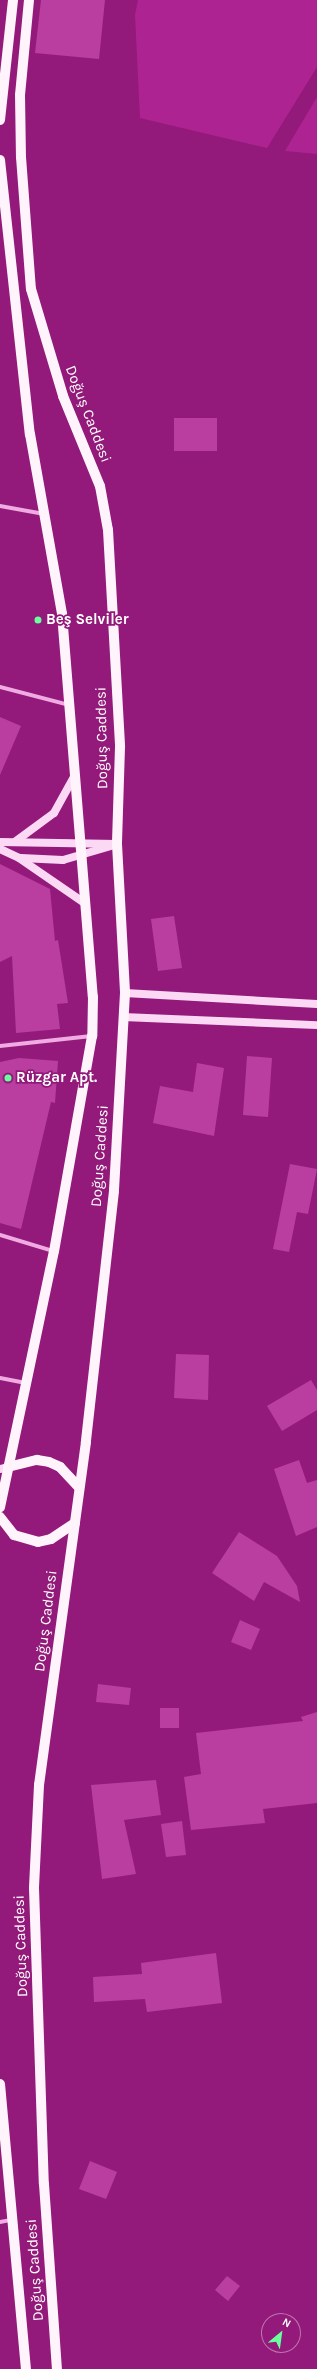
<!DOCTYPE html>
<html>
<head>
<meta charset="utf-8">
<style>
	body { margin:0 }
	#map { position:relative; width:317px; height:2369px; overflow:hidden; background:#931a7a; font-family:Karla,sans-serif }
	div>[style] { position:absolute }
	.green>* { inset:0; background:#ad2392 }
	.building>* { inset:0; background:#ba3ea0 }
	.minor>* { height:4px; margin:-2px; padding:0 2px; transform-origin:2px; border-radius:2px; background:#f0abe2 }
	.secondary>* { height:8px; margin:-4px; padding:0 4px; transform-origin:4px; border-radius:4px; background:#fbd8f4 }
	.primary>* { height:10px; margin:-5px; padding:0 5px; transform-origin:5px; border-radius:5px; background:#fff3fc }
	.dots>* { width:11px; height:11px; translate:-50% -50%; box-sizing:border-box; border:2px solid #931a7a; border-radius:50% }
	span { translate:-50% -50%; white-space:nowrap; text-align:center; line-height:1.15; -webkit-text-stroke:3.5px #931a7a; paint-order:stroke }
	.street-label { font-size:15px; color:#fff }
	.poi-label { font-size:15px; color:#fff; font-weight:700 }
	.left { translate:0 -50%; text-align:left }
	.north { position:absolute; left:261px; top:2313px; width:40px; height:40px; box-sizing:border-box; background:#931a7a; border:1px solid #be76af; border-radius:50%; rotate:29deg; font-size:11px; font-weight:700; line-height:16px; text-align:center; color:#fff }
	.north::after { content:''; display:block; margin:auto; width:14px; height:18px; background:#69ff9f; clip-path:polygon(50% 0,100% 100%,50% 72%,0 100%) }
</style>
</head>
<body>
<div id="map">
	<div class="green">
		<i style="clip-path:polygon(138px 0,317px 0,317px 67px,267px 148px,140px 118px,135px 15px)"></i>
		<i style="clip-path:polygon(317px 97px,317px 154px,285px 151px)"></i>
	</div>
	<div class="building">
		<i style="clip-path:polygon(41px 0,105px 0,99px 59px,35px 53px)"></i>
		<i style="clip-path:polygon(174px 418px,217px 418px,217px 451px,174px 451px)"></i>
		<i style="clip-path:polygon(0 717px,21px 726px,0 775px)"></i>
		<i style="clip-path:polygon(0 864px,50px 889px,55px 941px,58px 940px,68px 1003px,57px 1004px,60px 1029px,16px 1033px,12px 956px,0 962px)"></i>
		<i style="clip-path:polygon(174px 916px,182px 968px,158px 971px,151px 919px)"></i>
		<i style="clip-path:polygon(247px 1056px,272px 1058px,268px 1117px,243px 1115px)"></i>
		<i style="clip-path:polygon(19px 1058px,58px 1061px,55px 1103px,51px 1102px,21px 1229px,0 1223px,0 1062px)"></i>
		<i style="clip-path:polygon(197px 1063px,224px 1068px,214px 1136px,153px 1123px,160px 1086px,193px 1092px)"></i>
		<i style="clip-path:polygon(290px 1164px,317px 1169px,308px 1214px,297px 1212px,289px 1252px,273px 1249px)"></i>
		<i style="clip-path:polygon(176px 1354px,209px 1355px,208px 1400px,174px 1398px)"></i>
		<i style="clip-path:polygon(311px 1380px,317px 1390px,317px 1410px,282px 1431px,267px 1406px)"></i>
		<i style="clip-path:polygon(299px 1460px,307px 1483px,317px 1480px,317px 1527px,296px 1536px,274px 1469px)"></i>
		<i style="clip-path:polygon(239px 1532px,277px 1556px,297px 1586px,300px 1602px,264px 1582px,254px 1601px,212px 1573px)"></i>
		<i style="clip-path:polygon(240px 1620px,260px 1629px,251px 1650px,231px 1642px)"></i>
		<i style="clip-path:polygon(98px 1684px,131px 1688px,129px 1705px,96px 1702px)"></i>
		<i style="clip-path:polygon(160px 1708px,179px 1708px,179px 1728px,160px 1728px)"></i>
		<i style="clip-path:polygon(317px 1712px,317px 1803px,263px 1809px,265px 1823px,191px 1830px,184px 1777px,201px 1774px,196px 1733px,303px 1721px,301px 1717px)"></i>
		<i style="clip-path:polygon(156px 1780px,161px 1815px,124px 1820px,136px 1874px,102px 1879px,91px 1785px)"></i>
		<i style="clip-path:polygon(182px 1821px,186px 1855px,166px 1857px,161px 1824px)"></i>
		<i style="clip-path:polygon(216px 1953px,222px 2003px,147px 2012px,145px 1999px,94px 2002px,93px 1977px,142px 1974px,141px 1963px)"></i>
		<i style="clip-path:polygon(90px 2161px,117px 2172px,106px 2199px,79px 2189px)"></i>
		<i style="clip-path:polygon(227px 2276px,240px 2286px,228px 2301px,215px 2290px)"></i>
	</div>
	<div class="minor">
		<i style="left:0;top:506px;width:45px;rotate:10.3deg"></i>
		<i style="left:0;top:687px;width:71px;rotate:14.6deg"></i>
		<i style="left:0;top:1046px;width:92px;rotate:-6.3deg"></i>
		<i style="left:0;top:1235px;width:55px;rotate:16.8deg"></i>
		<i style="left:0;top:1378px;width:25px;rotate:11deg"></i>
		<i style="left:0;top:2222px;width:10px;rotate:-11deg"></i>
	</div>
	<div class="secondary">
		<i style="left:16px;top:841px;width:47px;rotate:-36.4deg"></i>
		<i style="left:54px;top:813px;width:43px;rotate:-61.1deg"></i>
		<i style="left:0;top:842px;width:117px;rotate:1deg"></i>
		<i style="left:0;top:849px;width:21px;rotate:25deg"></i>
		<i style="left:19px;top:858px;width:81px;rotate:34.5deg"></i>
		<i style="left:21px;top:858px;width:42px;rotate:2.7deg"></i>
		<i style="left:63px;top:860px;width:50px;rotate:-16.3deg"></i>
		<i style="left:125px;top:993px;width:192px;rotate:3.3deg"></i>
		<i style="left:123px;top:1017px;width:194px;rotate:2.4deg"></i>
		<i style="left:0;top:1469px;width:8px;rotate:-14deg"></i>
	</div>
	<div class="primary">
		<i style="left:29px;top:0;width:95px;rotate:95.4deg"></i>
		<i style="left:20px;top:95px;width:62px;rotate:89.1deg"></i>
		<i style="left:21px;top:157px;width:132px;rotate:85.7deg"></i>
		<i style="left:31px;top:289px;width:112px;rotate:73.3deg"></i>
		<i style="left:63px;top:396px;width:97px;rotate:67.7deg"></i>
		<i style="left:100px;top:486px;width:45px;rotate:79.7deg"></i>
		<i style="left:108px;top:530px;width:217px;rotate:86.8deg"></i>
		<i style="left:120px;top:747px;width:97px;rotate:91.8deg"></i>
		<i style="left:117px;top:844px;width:149px;rotate:86.9deg"></i>
		<i style="left:125px;top:993px;width:198px;rotate:93.2deg"></i>
		<i style="left:114px;top:1191px;width:253px;rotate:96.4deg"></i>
		<i style="left:86px;top:1442px;width:346px;rotate:97.8deg"></i>
		<i style="left:39px;top:1785px;width:103px;rotate:92.8deg"></i>
		<i style="left:34px;top:1888px;width:296px;rotate:88.1deg"></i>
		<i style="left:44px;top:2184px;width:185px;rotate:86deg"></i>
		<i style="left:0;top:120px;width:121px;rotate:-83.8deg"></i>
		<i style="left:0;top:160px;width:276px;rotate:83.8deg"></i>
		<i style="left:30px;top:434px;width:183px;rotate:79.9deg"></i>
		<i style="left:62px;top:614px;width:384px;rotate:85.4deg"></i>
		<i style="left:93px;top:997px;width:39px;rotate:91deg"></i>
		<i style="left:92px;top:1036px;width:218px;rotate:100deg"></i>
		<i style="left:54px;top:1251px;width:262px;rotate:101.9deg"></i>
		<i style="left:8px;top:1467px;width:30px;rotate:-14deg"></i>
		<i style="left:37px;top:1460px;width:12px;rotate:9deg"></i>
		<i style="left:49px;top:1462px;width:12px;rotate:24deg"></i>
		<i style="left:60px;top:1467px;width:26px;rotate:47deg"></i>
		<i style="left:0;top:1517px;width:23px;rotate:52deg"></i>
		<i style="left:14px;top:1535px;width:25px;rotate:16deg"></i>
		<i style="left:38px;top:1542px;width:13px;rotate:-13deg"></i>
		<i style="left:51px;top:1539px;width:29px;rotate:-34deg"></i>
		<i style="left:0;top:2084px;width:286px;rotate:84.8deg"></i>
	</div>
	<div class="dots">
		<i style="left:38px;top:620px;background:#69ff9f"></i>
		<i style="left:8px;top:1078px;background:#69ff9f"></i>
	</div>
	<div class="street-label">
		<span style="left:88px;top:414px;rotate:69deg">Doğuş Caddesi</span>
		<span style="left:102px;top:738px;rotate:-91deg">Doğuş Caddesi</span>
		<span style="left:100px;top:1156px;rotate:-86deg">Doğuş Caddesi</span>
		<span style="left:46px;top:1621px;rotate:-83deg">Doğuş Caddesi</span>
		<span style="left:21px;top:1946px;rotate:-92deg">Doğuş Caddesi</span>
		<span style="left:35px;top:2270px;rotate:-94deg">Doğuş Caddesi</span>
	</div>
	<div class="poi-label">
		<span class="left" style="left:46px;top:620px">Beş Selviler</span>
		<span class="left" style="left:16px;top:1078px">Rüzgar Apt.</span>
	</div>
	<div class="north">N</div>
</div>
</body>
</html>
